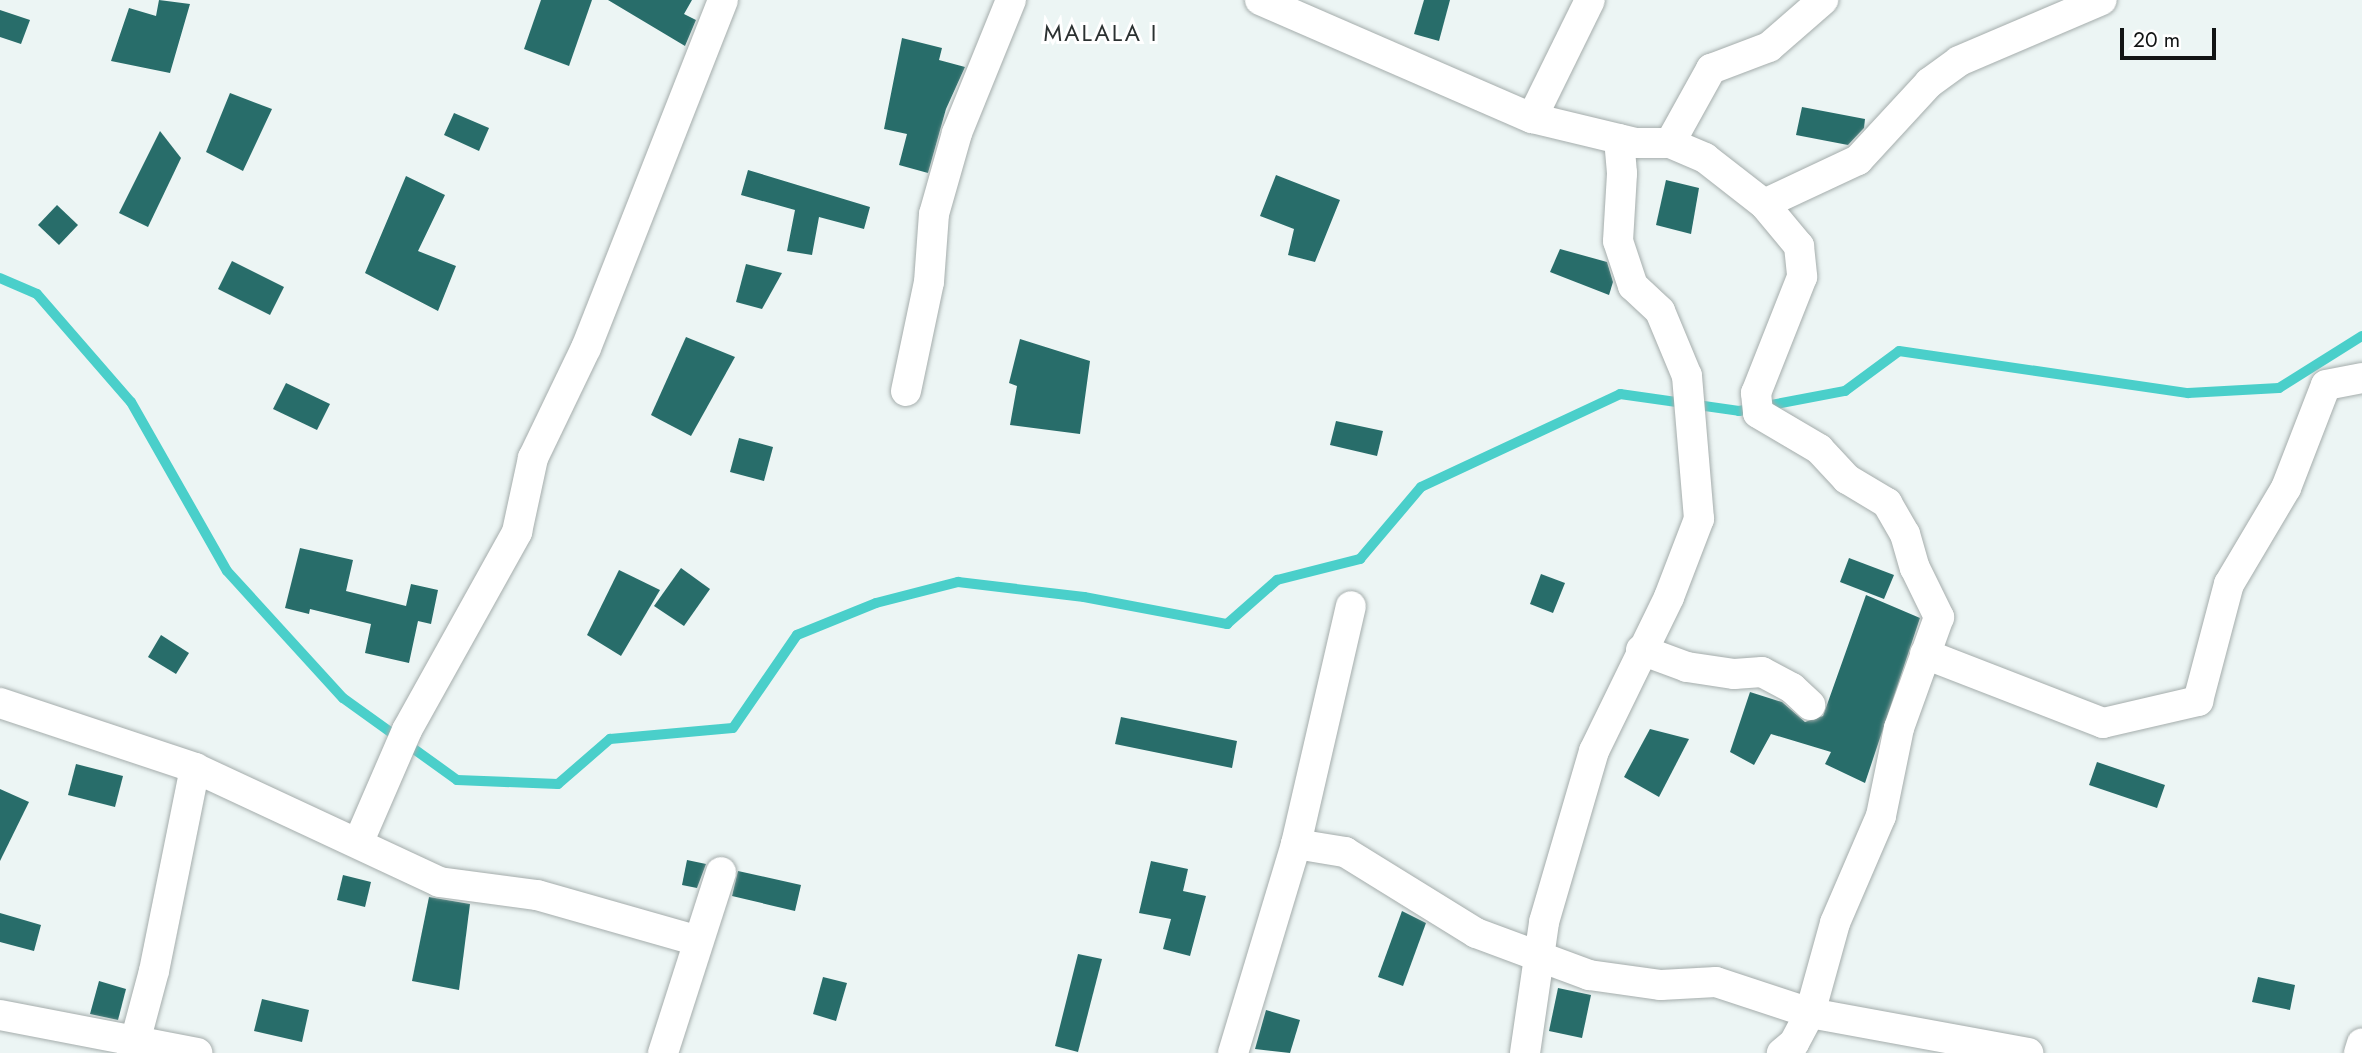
<!DOCTYPE html>
<html>
<head>
<meta charset="utf-8">
<style>
	body { margin:0 }
	#map { position:relative; width:2362px; height:1053px; overflow:hidden; background:#ecf5f4; font-family:Jost,sans-serif }
	div>[style] { position:absolute }
	.stream>* { height:10px; margin:-5px; padding:0 5px; transform-origin:5px; border-radius:5px; background:#4acfca }
	.building>* { inset:0; background:#286d6a }
	.roads { filter:drop-shadow(0 0 2px #a5adac) drop-shadow(0 0 2px #a5adac) }
	.minor>* { height:30px; margin:-15px; padding:0 15px; transform-origin:15px; border-radius:15px; background:#fff }
	span { translate:-50% -50%; white-space:nowrap; text-align:center; line-height:1.15; -webkit-text-stroke:6px #fff; paint-order:stroke }
	.quarter-label { font-size:23px; color:#2b3131; letter-spacing:2px }
	.scale { position:absolute; left:2120px; top:28px; width:96px; height:32px; box-sizing:border-box; border:4px solid #111414; border-top:0; padding-left:9px; font-size:21px; line-height:24px; white-space:nowrap; color:#111414; -webkit-text-stroke:5px #fff; paint-order:stroke }
</style>
</head>
<body>
<div id="map">
	<div class="stream">
		<i style="left:0;top:278px;width:40px;rotate:23.4deg"></i>
		<i style="left:37px;top:294px;width:143px;rotate:49deg"></i>
		<i style="left:131px;top:402px;width:194px;rotate:60.4deg"></i>
		<i style="left:227px;top:571px;width:172px;rotate:47.6deg"></i>
		<i style="left:343px;top:698px;width:140px;rotate:35.7deg"></i>
		<i style="left:457px;top:780px;width:101px;rotate:2.3deg"></i>
		<i style="left:558px;top:784px;width:69px;rotate:-40.9deg"></i>
		<i style="left:610px;top:739px;width:123px;rotate:-5.1deg"></i>
		<i style="left:733px;top:728px;width:113px;rotate:-55.5deg"></i>
		<i style="left:797px;top:635px;width:85px;rotate:-22.1deg"></i>
		<i style="left:876px;top:603px;width:85px;rotate:-14.4deg"></i>
		<i style="left:958px;top:582px;width:127px;rotate:6.8deg"></i>
		<i style="left:1084px;top:597px;width:146px;rotate:10.7deg"></i>
		<i style="left:1227px;top:624px;width:67px;rotate:-41.3deg"></i>
		<i style="left:1277px;top:580px;width:86px;rotate:-14.2deg"></i>
		<i style="left:1360px;top:559px;width:94px;rotate:-49.7deg"></i>
		<i style="left:1421px;top:487px;width:220px;rotate:-25deg"></i>
		<i style="left:1620px;top:394px;width:120px;rotate:8.1deg"></i>
		<i style="left:1739px;top:411px;width:108px;rotate:-10.7deg"></i>
		<i style="left:1845px;top:391px;width:67px;rotate:-36.5deg"></i>
		<i style="left:1899px;top:351px;width:292px;rotate:8.3deg"></i>
		<i style="left:2188px;top:393px;width:91px;rotate:-3.1deg"></i>
		<i style="left:2279px;top:388px;width:98px;rotate:-32.1deg"></i>
	</div>
	<div class="building">
		<i style="clip-path:polygon(159px 0,190px 4px,170px 73px,111px 61px,129px 8px,156px 16px)"></i>
		<i style="clip-path:polygon(541px 0,592px 0,569px 66px,524px 49px)"></i>
		<i style="clip-path:polygon(608px 0,692px 0,684px 14px,696px 20px,685px 46px)"></i>
		<i style="clip-path:polygon(1424px 0,1450px 0,1439px 41px,1414px 34px)"></i>
		<i style="clip-path:polygon(0 10px,30px 20px,21px 44px,0 37px)"></i>
		<i style="clip-path:polygon(902px 38px,942px 48px,939px 60px,965px 67px,946px 109px,928px 173px,899px 165px,907px 134px,884px 129px)"></i>
		<i style="clip-path:polygon(230px 93px,272px 109px,243px 171px,206px 152px)"></i>
		<i style="clip-path:polygon(1802px 107px,1865px 119px,1864px 128px,1848px 145px,1796px 135px)"></i>
		<i style="clip-path:polygon(454px 113px,489px 128px,479px 151px,444px 135px)"></i>
		<i style="clip-path:polygon(160px 131px,181px 158px,148px 227px,119px 213px)"></i>
		<i style="clip-path:polygon(748px 170px,870px 207px,864px 229px,819px 217px,812px 255px,787px 251px,795px 210px,741px 195px)"></i>
		<i style="clip-path:polygon(1276px 175px,1340px 200px,1315px 262px,1288px 255px,1294px 229px,1260px 216px)"></i>
		<i style="clip-path:polygon(406px 176px,445px 195px,418px 251px,456px 266px,438px 311px,365px 273px)"></i>
		<i style="clip-path:polygon(1666px 180px,1699px 188px,1691px 234px,1656px 225px)"></i>
		<i style="clip-path:polygon(57px 205px,78px 225px,59px 245px,38px 225px)"></i>
		<i style="clip-path:polygon(1560px 249px,1607px 262px,1613px 282px,1609px 295px,1550px 272px)"></i>
		<i style="clip-path:polygon(232px 261px,284px 287px,270px 315px,218px 289px)"></i>
		<i style="clip-path:polygon(746px 264px,782px 273px,762px 309px,736px 302px)"></i>
		<i style="clip-path:polygon(686px 337px,735px 357px,691px 436px,651px 415px)"></i>
		<i style="clip-path:polygon(1020px 339px,1090px 361px,1080px 434px,1010px 425px,1017px 386px,1009px 383px)"></i>
		<i style="clip-path:polygon(286px 383px,330px 404px,317px 430px,273px 409px)"></i>
		<i style="clip-path:polygon(1336px 421px,1383px 431px,1377px 456px,1330px 445px)"></i>
		<i style="clip-path:polygon(739px 438px,773px 447px,764px 481px,730px 472px)"></i>
		<i style="clip-path:polygon(300px 548px,353px 560px,346px 591px,406px 606px,411px 584px,438px 590px,431px 624px,418px 621px,409px 663px,365px 653px,371px 624px,310px 609px,309px 614px,285px 608px)"></i>
		<i style="clip-path:polygon(1849px 558px,1894px 575px,1884px 599px,1840px 582px)"></i>
		<i style="clip-path:polygon(681px 568px,710px 589px,684px 626px,654px 606px)"></i>
		<i style="clip-path:polygon(619px 570px,660px 590px,621px 656px,587px 635px)"></i>
		<i style="clip-path:polygon(1541px 574px,1565px 583px,1553px 613px,1530px 604px)"></i>
		<i style="clip-path:polygon(1866px 595px,1920px 618px,1865px 783px,1825px 764px,1831px 752px,1771px 734px,1754px 765px,1730px 752px,1750px 692px,1782px 702px,1805px 722px,1823px 716px)"></i>
		<i style="clip-path:polygon(161px 635px,189px 653px,176px 674px,148px 657px)"></i>
		<i style="clip-path:polygon(1121px 717px,1237px 741px,1232px 768px,1115px 744px)"></i>
		<i style="clip-path:polygon(1650px 729px,1689px 739px,1659px 797px,1624px 777px)"></i>
		<i style="clip-path:polygon(2097px 762px,2165px 785px,2157px 808px,2089px 785px)"></i>
		<i style="clip-path:polygon(76px 764px,123px 776px,115px 807px,68px 795px)"></i>
		<i style="clip-path:polygon(0 789px,29px 802px,0 861px)"></i>
		<i style="clip-path:polygon(687px 860px,706px 864px,697px 888px,682px 885px)"></i>
		<i style="clip-path:polygon(1151px 861px,1188px 869px,1183px 891px,1206px 896px,1190px 956px,1163px 949px,1171px 919px,1139px 913px)"></i>
		<i style="clip-path:polygon(738px 871px,801px 885px,795px 911px,732px 896px)"></i>
		<i style="clip-path:polygon(343px 875px,371px 882px,365px 907px,337px 900px)"></i>
		<i style="clip-path:polygon(429px 897px,470px 904px,459px 990px,412px 981px)"></i>
		<i style="clip-path:polygon(1402px 911px,1426px 923px,1403px 986px,1378px 977px)"></i>
		<i style="clip-path:polygon(0 913px,41px 925px,34px 951px,0 942px)"></i>
		<i style="clip-path:polygon(1078px 954px,1102px 959px,1078px 1052px,1055px 1046px)"></i>
		<i style="clip-path:polygon(823px 977px,847px 983px,836px 1021px,813px 1014px)"></i>
		<i style="clip-path:polygon(2258px 977px,2295px 985px,2290px 1010px,2252px 1002px)"></i>
		<i style="clip-path:polygon(99px 981px,126px 989px,118px 1020px,90px 1014px)"></i>
		<i style="clip-path:polygon(1558px 988px,1591px 995px,1582px 1038px,1549px 1031px)"></i>
		<i style="clip-path:polygon(262px 999px,309px 1010px,302px 1042px,254px 1031px)"></i>
		<i style="clip-path:polygon(1266px 1010px,1300px 1020px,1290px 1053px,1255px 1049px)"></i>
	</div>
	<div class="roads">
		<div class="minor">
			<i style="left:1260px;top:0;width:296px;rotate:23.5deg"></i>
			<i style="left:1532px;top:118px;width:107px;rotate:13.5deg"></i>
			<i style="left:1636px;top:143px;width:34px"></i>
			<i style="left:1670px;top:143px;width:38px;rotate:23deg"></i>
			<i style="left:1705px;top:158px;width:75px;rotate:37.9deg"></i>
			<i style="left:1764px;top:204px;width:55px;rotate:50.2deg"></i>
			<i style="left:1799px;top:246px;width:31px;rotate:84deg"></i>
			<i style="left:1802px;top:277px;width:125px;rotate:111.6deg"></i>
			<i style="left:1756px;top:393px;width:20px;rotate:84deg"></i>
			<i style="left:1758px;top:413px;width:71px;rotate:30.5deg"></i>
			<i style="left:1819px;top:449px;width:41px;rotate:47deg"></i>
			<i style="left:1847px;top:479px;width:47px;rotate:31deg"></i>
			<i style="left:1887px;top:503px;width:36px;rotate:60deg"></i>
			<i style="left:1905px;top:534px;width:35px;rotate:74deg"></i>
			<i style="left:1915px;top:568px;width:55px;rotate:63.9deg"></i>
			<i style="left:1939px;top:617px;width:118px;rotate:109.8deg"></i>
			<i style="left:1899px;top:728px;width:90px;rotate:101.6deg"></i>
			<i style="left:1881px;top:816px;width:116px;rotate:113.3deg"></i>
			<i style="left:1835px;top:923px;width:93px;rotate:105.5deg"></i>
			<i style="left:1810px;top:1013px;width:34px;rotate:118deg"></i>
			<i style="left:1794px;top:1043px;width:16px;rotate:140deg"></i>
			<i style="left:1532px;top:118px;width:131px;rotate:-63.8deg"></i>
			<i style="left:1670px;top:143px;width:85px;rotate:-61deg"></i>
			<i style="left:1711px;top:69px;width:62px;rotate:-20.8deg"></i>
			<i style="left:1769px;top:47px;width:72px;rotate:-41deg"></i>
			<i style="left:1764px;top:204px;width:104px;rotate:-25.1deg"></i>
			<i style="left:1858px;top:160px;width:105px;rotate:-47.3deg"></i>
			<i style="left:1929px;top:83px;width:37px;rotate:-36deg"></i>
			<i style="left:1959px;top:61px;width:155px;rotate:-23.1deg"></i>
			<i style="left:906px;top:391px;width:111px;rotate:-78.1deg"></i>
			<i style="left:929px;top:282px;width:68px;rotate:-85.8deg"></i>
			<i style="left:934px;top:214px;width:84px;rotate:-74.1deg"></i>
			<i style="left:957px;top:133px;width:144px;rotate:-67.9deg"></i>
			<i style="left:1641px;top:650px;width:49px;rotate:20.3deg"></i>
			<i style="left:1687px;top:667px;width:48px;rotate:8.5deg"></i>
			<i style="left:1734px;top:674px;width:28px;rotate:-4deg"></i>
			<i style="left:1762px;top:672px;width:34px;rotate:28deg"></i>
			<i style="left:1792px;top:688px;width:25px;rotate:43deg"></i>
			<i style="left:1925px;top:654px;width:191px;rotate:21.2deg"></i>
			<i style="left:2103px;top:723px;width:98px;rotate:-13deg"></i>
			<i style="left:2198px;top:701px;width:121px;rotate:-75.2deg"></i>
			<i style="left:2229px;top:584px;width:112px;rotate:-59.3deg"></i>
			<i style="left:2286px;top:488px;width:110px;rotate:-68.8deg"></i>
			<i style="left:2326px;top:385px;width:37px;rotate:-11deg"></i>
			<i style="left:0;top:703px;width:206px;rotate:18.4deg"></i>
			<i style="left:195px;top:768px;width:269px;rotate:25deg"></i>
			<i style="left:439px;top:882px;width:99px;rotate:7.6deg"></i>
			<i style="left:537px;top:895px;width:167px;rotate:15.9deg"></i>
			<i style="left:359px;top:841px;width:121px;rotate:-66.6deg"></i>
			<i style="left:407px;top:730px;width:227px;rotate:-60.9deg"></i>
			<i style="left:517px;top:532px;width:76px;rotate:-77.8deg"></i>
			<i style="left:533px;top:458px;width:122px;rotate:-64.3deg"></i>
			<i style="left:586px;top:348px;width:374px;rotate:-68.5deg"></i>
			<i style="left:1296px;top:844px;width:50px;rotate:9.3deg"></i>
			<i style="left:1345px;top:852px;width:154px;rotate:31.7deg"></i>
			<i style="left:1476px;top:933px;width:121px;rotate:20.4deg"></i>
			<i style="left:1589px;top:975px;width:73px;rotate:7.9deg"></i>
			<i style="left:1661px;top:985px;width:55px;rotate:-3.1deg"></i>
			<i style="left:1716px;top:982px;width:99px;rotate:18.3deg"></i>
			<i style="left:1810px;top:1013px;width:222px;rotate:10.4deg"></i>
			<i style="left:0;top:1015px;width:201px;rotate:10.9deg"></i>
			<i style="left:132px;top:1053px;width:85px;rotate:-75deg"></i>
			<i style="left:154px;top:971px;width:207px;rotate:-78.6deg"></i>
			<i style="left:663px;top:1053px;width:190px;rotate:-72.2deg"></i>
			<i style="left:1233px;top:1053px;width:218px;rotate:-73.2deg"></i>
			<i style="left:1296px;top:844px;width:244px;rotate:-77deg"></i>
			<i style="left:1525px;top:1053px;width:132px;rotate:-81.7deg"></i>
			<i style="left:1544px;top:922px;width:178px;rotate:-73.7deg"></i>
			<i style="left:1594px;top:751px;width:171px;rotate:-64deg"></i>
			<i style="left:1669px;top:597px;width:84px;rotate:-69deg"></i>
			<i style="left:1699px;top:519px;width:144px;rotate:-94.8deg"></i>
			<i style="left:1687px;top:376px;width:70px;rotate:-112.6deg"></i>
			<i style="left:1660px;top:311px;width:37px;rotate:-137deg"></i>
			<i style="left:1633px;top:286px;width:47px;rotate:-108.4deg"></i>
			<i style="left:1618px;top:241px;width:68px;rotate:-86.6deg"></i>
			<i style="left:1622px;top:173px;width:34px;rotate:-95deg"></i>
			<i style="left:2359px;top:1053px;width:10px;rotate:-73deg"></i>
		</div>
	</div>
	<div class="quarter-label">
		<span style="left:1101px;top:33px">MALALA I</span>
	</div>
	<div class="scale">20 m</div>
</div>
</body>
</html>
